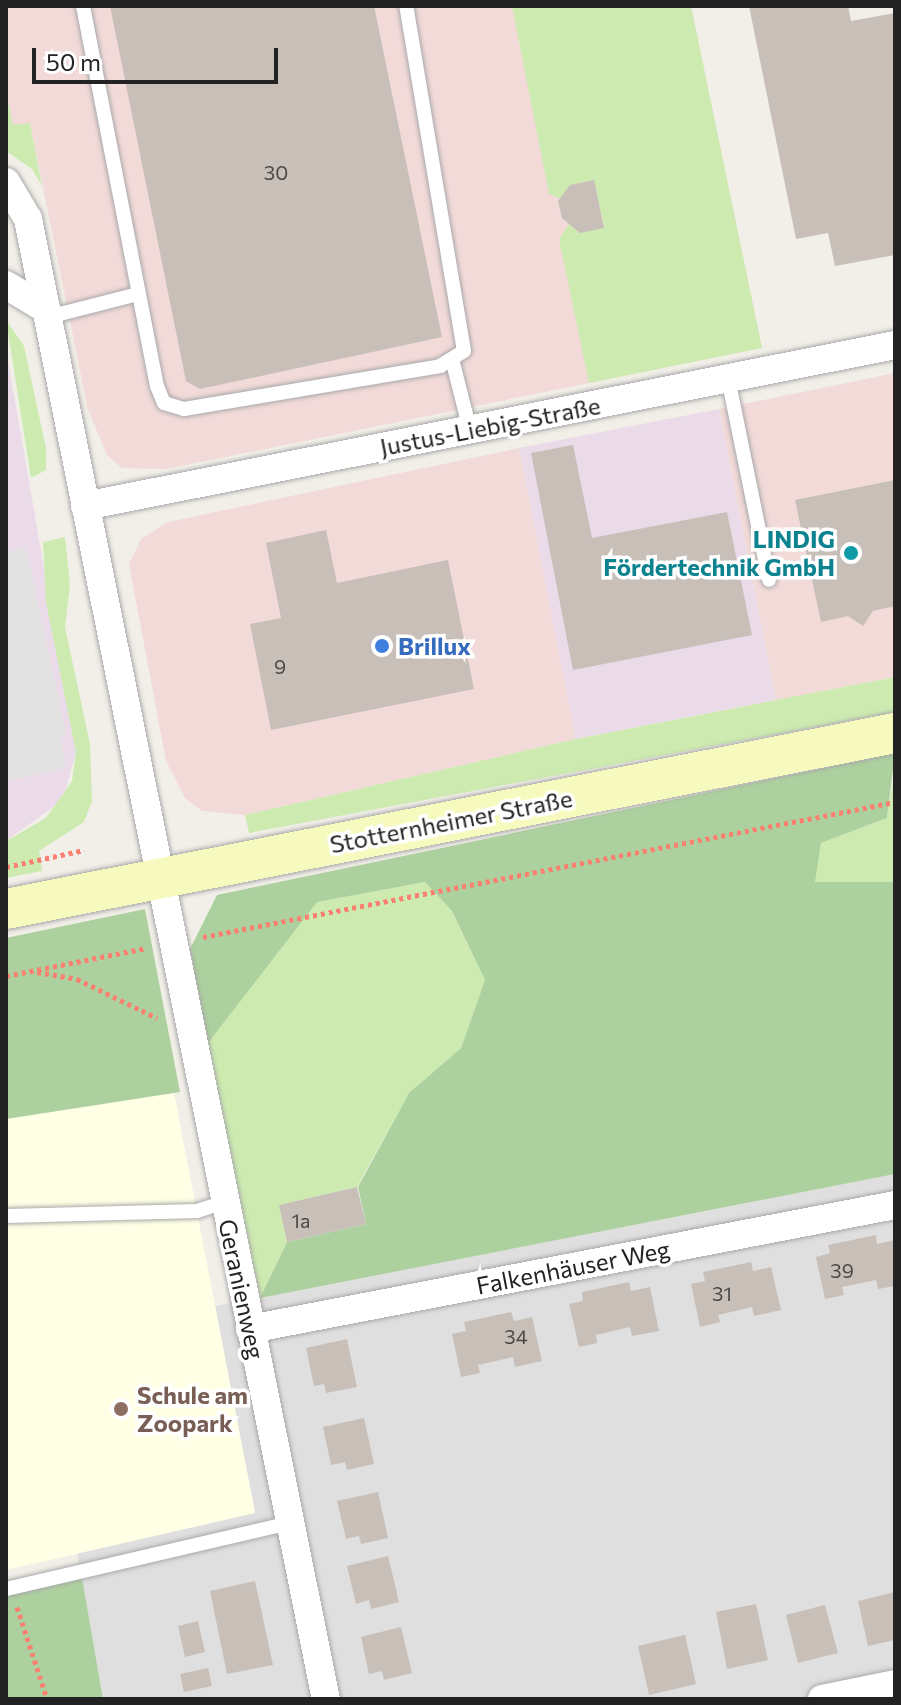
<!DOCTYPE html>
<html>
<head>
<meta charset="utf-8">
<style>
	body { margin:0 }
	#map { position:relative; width:901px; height:1705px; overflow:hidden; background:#f2efe9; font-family:Commissioner,sans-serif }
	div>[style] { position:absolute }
	.residential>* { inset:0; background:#e0dfdf }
	.commercial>* { inset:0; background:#f2dad9 }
	.industrial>* { inset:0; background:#ebdbe8 }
	.education>* { inset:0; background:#ffffe5 }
	.grass>* { inset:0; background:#cdebb0 }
	.forest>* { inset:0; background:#add19e }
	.parking>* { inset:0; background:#e2e2e2 }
	.building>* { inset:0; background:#c7bfb8 }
	.path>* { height:5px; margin-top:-2.5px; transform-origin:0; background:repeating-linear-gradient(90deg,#fa8072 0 4px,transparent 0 8px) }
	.roads { filter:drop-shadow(0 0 2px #a9a9a9) drop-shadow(0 0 2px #a9a9a9) }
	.lane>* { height:14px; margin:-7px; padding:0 7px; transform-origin:7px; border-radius:7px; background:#fff }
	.street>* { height:28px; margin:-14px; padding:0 14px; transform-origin:14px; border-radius:14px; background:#fff }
	.secondary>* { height:40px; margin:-20px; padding:0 20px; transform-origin:20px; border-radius:20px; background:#f7fabf }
	.dots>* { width:22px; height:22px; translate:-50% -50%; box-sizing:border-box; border:4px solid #fff; border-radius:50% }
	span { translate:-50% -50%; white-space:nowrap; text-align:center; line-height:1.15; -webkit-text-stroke:7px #fff; paint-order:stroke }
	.number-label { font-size:20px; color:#4b4948 }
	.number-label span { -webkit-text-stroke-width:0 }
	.street-label { font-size:24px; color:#222 }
	.culture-label { font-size:24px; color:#0d838f; font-weight:700 }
	.right { translate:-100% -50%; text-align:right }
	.shop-label { font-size:24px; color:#366cbe; font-weight:700 }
	.left { translate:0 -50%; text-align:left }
	.education-label { font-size:24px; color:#785e54; font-weight:700 }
	.frame { position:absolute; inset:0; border:8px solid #222; pointer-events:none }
	.scale { position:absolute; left:32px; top:48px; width:246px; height:36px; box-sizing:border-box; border:4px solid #222; border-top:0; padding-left:10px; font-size:24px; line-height:28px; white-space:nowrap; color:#222; -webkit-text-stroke:6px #fff; paint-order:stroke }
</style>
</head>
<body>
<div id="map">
	<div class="residential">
		<i style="clip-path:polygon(895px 1174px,895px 1699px,103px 1699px,77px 1553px,255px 1512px,215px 1306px)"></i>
	</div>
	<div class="commercial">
		<i style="clip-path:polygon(6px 6px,691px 6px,762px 348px,166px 469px,122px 468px,107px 455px,88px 410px,30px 123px,6px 127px)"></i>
		<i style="clip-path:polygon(895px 373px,895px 677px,776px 700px,719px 409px)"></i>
		<i style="clip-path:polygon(519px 448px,576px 739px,245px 815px,202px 811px,185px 798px,166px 761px,129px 564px,141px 539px,168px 522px)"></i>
	</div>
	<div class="industrial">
		<i style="clip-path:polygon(6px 349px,76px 752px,63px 800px,6px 841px)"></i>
		<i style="clip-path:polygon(719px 409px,776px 700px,576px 739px,519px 448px)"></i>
	</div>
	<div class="education">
		<i style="clip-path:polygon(174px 1093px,255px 1513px,6px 1570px,6px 1119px)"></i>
	</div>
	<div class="grass">
		<i style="clip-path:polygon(512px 6px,691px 6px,762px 348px,589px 383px,559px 239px,569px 224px,580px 233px,604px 227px,594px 180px,570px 185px,564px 200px,549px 194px)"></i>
		<i style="clip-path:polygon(6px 90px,13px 125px,30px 123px,42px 186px,32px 169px,6px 151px)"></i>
		<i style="clip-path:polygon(6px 320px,24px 346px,46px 448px,46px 470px,31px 478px)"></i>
		<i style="clip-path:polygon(65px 537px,70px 585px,65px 627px,90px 744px,92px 801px,84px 822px,39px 851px,42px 871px,6px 878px,6px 841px,46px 818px,72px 781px,76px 752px,46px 602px,43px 542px)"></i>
		<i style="clip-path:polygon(895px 677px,895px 712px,249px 833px,245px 815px,576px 739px)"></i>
		<i style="clip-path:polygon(895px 767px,895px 882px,814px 883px,821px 843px,887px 818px)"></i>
		<i style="clip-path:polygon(425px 882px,452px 911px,485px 980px,461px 1048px,409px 1093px,357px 1187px,279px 1205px,287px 1242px,260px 1298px,208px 1043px,316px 902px)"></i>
	</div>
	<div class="forest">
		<i style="clip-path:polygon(895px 753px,887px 818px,821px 843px,815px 882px,895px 882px,895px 1174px,260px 1298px,287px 1242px,366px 1224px,358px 1187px,409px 1093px,461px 1048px,485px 980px,452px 911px,425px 882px,317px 902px,208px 1043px,190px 949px,217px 895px)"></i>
		<i style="clip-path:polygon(145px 909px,180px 1092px,6px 1119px,6px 938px)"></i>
		<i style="clip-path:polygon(82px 1578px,103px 1699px,6px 1699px,6px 1596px)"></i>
	</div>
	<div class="parking">
		<i style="clip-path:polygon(26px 548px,66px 733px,60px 735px,66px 768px,6px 781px,6px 552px)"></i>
	</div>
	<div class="building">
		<i style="clip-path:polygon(110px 6px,374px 6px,442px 337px,200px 389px,186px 381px)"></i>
		<i style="clip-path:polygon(749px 6px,848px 6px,851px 21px,895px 13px,895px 255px,835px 266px,828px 233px,796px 239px)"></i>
		<i style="clip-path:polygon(594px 180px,604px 228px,580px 233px,562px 218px,558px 201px,570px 185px)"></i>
		<i style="clip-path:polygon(573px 445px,592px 538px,727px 512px,752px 635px,573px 670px,531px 453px)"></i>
		<i style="clip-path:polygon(895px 480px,895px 606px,873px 611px,863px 626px,848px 616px,821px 622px,795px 500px)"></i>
		<i style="clip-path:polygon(326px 530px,337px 583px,448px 560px,474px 689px,271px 730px,250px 624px,281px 618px,266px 543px)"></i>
		<i style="clip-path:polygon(357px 1187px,366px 1224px,287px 1242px,279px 1205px)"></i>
		<i style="clip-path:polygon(876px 1235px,877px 1244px,895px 1240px,895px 1286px,878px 1289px,876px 1280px,842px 1287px,844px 1295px,825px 1299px,816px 1257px,830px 1253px,828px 1245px)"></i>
		<i style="clip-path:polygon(751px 1262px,753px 1271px,771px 1267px,781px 1310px,754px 1316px,752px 1307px,718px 1315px,720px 1322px,700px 1327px,691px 1284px,705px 1281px,703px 1272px)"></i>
		<i style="clip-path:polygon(629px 1282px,631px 1291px,650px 1287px,659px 1331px,632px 1336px,630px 1327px,596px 1335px,597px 1343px,579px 1347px,569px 1304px,583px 1301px,582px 1292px)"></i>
		<i style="clip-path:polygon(511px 1312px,514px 1321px,532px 1317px,542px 1361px,515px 1367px,513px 1357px,478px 1365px,480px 1373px,461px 1377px,452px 1334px,466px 1331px,464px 1322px)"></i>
		<i style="clip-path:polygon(347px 1339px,357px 1387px,326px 1393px,324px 1384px,314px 1386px,306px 1348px)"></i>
		<i style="clip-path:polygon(364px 1418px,374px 1464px,347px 1470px,345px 1462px,331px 1465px,323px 1427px)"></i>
		<i style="clip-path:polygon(378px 1492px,388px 1538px,361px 1544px,359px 1536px,346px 1539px,337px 1501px)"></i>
		<i style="clip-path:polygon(388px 1556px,399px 1602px,371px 1609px,369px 1600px,356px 1604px,347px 1566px)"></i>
		<i style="clip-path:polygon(255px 1581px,273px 1665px,227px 1674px,210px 1591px)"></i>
		<i style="clip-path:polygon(895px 1592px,895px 1640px,868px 1646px,858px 1601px)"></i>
		<i style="clip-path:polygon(756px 1604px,768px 1660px,727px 1669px,716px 1612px)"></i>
		<i style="clip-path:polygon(825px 1605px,838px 1653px,798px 1663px,786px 1615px)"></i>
		<i style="clip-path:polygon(198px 1621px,205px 1652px,185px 1657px,178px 1626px)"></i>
		<i style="clip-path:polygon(401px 1627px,412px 1673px,384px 1680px,382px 1671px,369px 1674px,361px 1637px)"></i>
		<i style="clip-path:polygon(685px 1635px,696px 1684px,649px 1695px,638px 1646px)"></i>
		<i style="clip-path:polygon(208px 1668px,212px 1686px,184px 1692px,180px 1674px)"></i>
	</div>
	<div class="path">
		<i style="left:6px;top:867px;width:80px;rotate:-12.3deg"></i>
		<i style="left:203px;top:937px;width:705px;rotate:-11.04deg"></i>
		<i style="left:37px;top:972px;width:41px;rotate:9.9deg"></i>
		<i style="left:77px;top:979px;width:89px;rotate:26deg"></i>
		<i style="left:6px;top:976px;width:143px;rotate:-11.3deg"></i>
		<i style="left:17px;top:1607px;width:97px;rotate:71.9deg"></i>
	</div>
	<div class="roads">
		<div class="lane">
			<i style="left:83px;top:6px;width:387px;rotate:79deg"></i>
			<i style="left:157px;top:386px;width:18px;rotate:68deg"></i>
			<i style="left:164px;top:403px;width:21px;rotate:17deg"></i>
			<i style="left:184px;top:409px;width:260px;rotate:-9.5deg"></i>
			<i style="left:440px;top:366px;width:28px;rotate:-32deg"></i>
			<i style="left:464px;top:351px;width:350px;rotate:-99.5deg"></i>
			<i style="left:48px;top:317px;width:93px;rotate:-14.3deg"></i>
			<i style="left:452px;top:359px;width:73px;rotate:75.8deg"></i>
			<i style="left:728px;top:378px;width:206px;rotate:78.5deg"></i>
			<i style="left:6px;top:1216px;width:191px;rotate:-1.5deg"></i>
			<i style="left:197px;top:1211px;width:28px;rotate:-18deg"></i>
			<i style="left:6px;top:1589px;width:291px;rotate:-13.1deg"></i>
		</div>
		<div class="street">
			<i style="left:6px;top:182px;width:43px;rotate:59.3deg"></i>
			<i style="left:28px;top:219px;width:1510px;rotate:78.62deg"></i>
			<i style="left:6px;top:285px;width:47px;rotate:31deg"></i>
			<i style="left:85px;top:506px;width:826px;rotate:-11.24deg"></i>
			<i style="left:250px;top:1329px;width:657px;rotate:-10.88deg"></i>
			<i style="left:822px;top:1699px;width:75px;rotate:-11.6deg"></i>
		</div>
		<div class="secondary">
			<i style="left:6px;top:909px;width:906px;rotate:-11.2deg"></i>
		</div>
	</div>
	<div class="dots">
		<i style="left:851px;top:553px;background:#0f9aa8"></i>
		<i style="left:382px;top:646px;background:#3f7fe0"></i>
		<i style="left:121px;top:1409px;background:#8d6e63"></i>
	</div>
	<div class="number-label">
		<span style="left:276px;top:172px">30</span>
		<span style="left:280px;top:666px">9</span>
		<span style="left:301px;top:1220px">1a</span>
		<span style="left:842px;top:1270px">39</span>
		<span style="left:722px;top:1293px">31</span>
		<span style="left:516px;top:1336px">34</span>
	</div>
	<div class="street-label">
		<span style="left:490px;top:426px;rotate:-11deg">Justus-Liebig-Straße</span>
		<span style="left:451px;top:821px;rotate:-11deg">Stotternheimer Straße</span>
		<span style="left:573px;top:1267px;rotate:-11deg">Falkenhäuser Weg</span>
		<span style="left:242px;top:1289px;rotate:78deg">Geranienweg</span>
	</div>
	<div class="culture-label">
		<span class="right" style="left:835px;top:553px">LINDIG<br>Fördertechnik GmbH</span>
	</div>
	<div class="shop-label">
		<span class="left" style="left:398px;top:646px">Brillux</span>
	</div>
	<div class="education-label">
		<span class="left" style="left:137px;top:1409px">Schule am<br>Zoopark</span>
	</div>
	<div class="frame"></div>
	<div class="scale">50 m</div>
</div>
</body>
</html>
